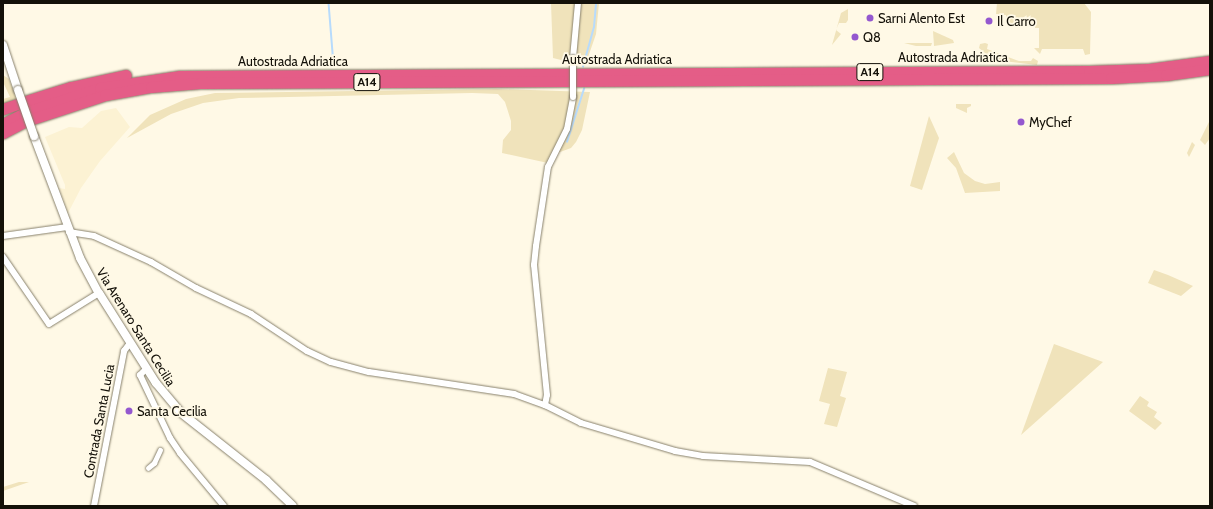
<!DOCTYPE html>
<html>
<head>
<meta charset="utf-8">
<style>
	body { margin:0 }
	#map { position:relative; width:1213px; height:509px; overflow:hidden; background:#fff9e6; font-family:Cabin,sans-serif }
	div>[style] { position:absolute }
	.built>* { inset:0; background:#fcf2d3 }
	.green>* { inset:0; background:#f0e3bb }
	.stream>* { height:1.5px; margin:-0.75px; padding:0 0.75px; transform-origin:0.75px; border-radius:0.75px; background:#b7dbfc }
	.roads { filter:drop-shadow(0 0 1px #88816c) drop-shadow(0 0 1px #88816c) }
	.pedestrian>* { height:4.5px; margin:-2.25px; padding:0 2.25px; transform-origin:2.25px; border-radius:2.25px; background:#fff }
	.minor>* { height:6px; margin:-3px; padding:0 3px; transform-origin:3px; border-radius:3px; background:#fff }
	.tertiary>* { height:8px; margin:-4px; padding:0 4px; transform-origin:4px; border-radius:4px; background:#fff }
	.motorway>* { height:11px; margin:-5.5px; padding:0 5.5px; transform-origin:5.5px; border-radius:5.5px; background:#e45d87 }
	.bridges { filter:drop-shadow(0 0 1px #88816c) drop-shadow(0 0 1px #88816c) }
	.minor-bridge>* { height:6px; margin:-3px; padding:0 3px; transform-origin:3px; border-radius:3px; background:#fff }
	.tertiary-bridge>* { height:8px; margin:-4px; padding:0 4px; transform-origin:4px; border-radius:4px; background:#fff }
	.dots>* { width:11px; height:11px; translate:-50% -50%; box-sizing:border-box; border:2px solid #fff9e6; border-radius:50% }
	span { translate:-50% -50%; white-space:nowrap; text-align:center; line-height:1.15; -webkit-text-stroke:3.5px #fff9e6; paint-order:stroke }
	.shield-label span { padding:1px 3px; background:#fff9e6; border:1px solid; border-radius:3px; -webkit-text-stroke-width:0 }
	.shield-label { font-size:12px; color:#141109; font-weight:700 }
	.poi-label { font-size:13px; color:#141109 }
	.left { translate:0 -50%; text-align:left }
	.street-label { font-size:13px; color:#141109 }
	.frame { position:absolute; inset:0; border:4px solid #141109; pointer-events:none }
</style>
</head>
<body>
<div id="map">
	<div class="built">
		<i style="clip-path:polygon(116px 108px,130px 127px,100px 161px,81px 188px,68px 213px,59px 188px,65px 189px,65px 185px,45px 137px,69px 127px,82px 128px,101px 111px)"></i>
	</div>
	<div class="green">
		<i style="clip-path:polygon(551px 3px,599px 3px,596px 34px,585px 66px,553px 58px)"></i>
		<i style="clip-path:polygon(997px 3px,1084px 3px,1091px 12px,1090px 54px,1085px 55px,1083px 49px,1042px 49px,1040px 54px,1034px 48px,1039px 48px,1039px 28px,1035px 28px,1035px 23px,1006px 25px,1006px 15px,996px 14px)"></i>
		<i style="clip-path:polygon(848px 9px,848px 20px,846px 23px,839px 23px,836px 30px,841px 34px,832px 45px,841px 13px)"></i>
		<i style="clip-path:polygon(933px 31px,953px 40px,954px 43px,934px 46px)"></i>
		<i style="clip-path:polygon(904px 43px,932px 43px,931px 46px,916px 46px)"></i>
		<i style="clip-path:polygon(985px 43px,988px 44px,987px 49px,1019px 61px,1031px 61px,1033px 58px,1038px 61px,1037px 65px,1003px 61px,990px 57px,979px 48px,980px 44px)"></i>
		<i style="clip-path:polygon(3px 75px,9px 79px,17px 101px,3px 106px,3px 99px,10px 97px,3px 82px)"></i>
		<i style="clip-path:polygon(497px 89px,590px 92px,582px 130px,576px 142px,571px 148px,552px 155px,548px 163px,502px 153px,503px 140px,511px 130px,511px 121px,505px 102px,498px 94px,472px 93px,239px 98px,203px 103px,171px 114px,127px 138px,150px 115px,186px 99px,215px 93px)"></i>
		<i style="clip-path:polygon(956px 104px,971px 104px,971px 106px,967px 108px,967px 113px,956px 108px)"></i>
		<i style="clip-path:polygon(929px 116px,939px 138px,922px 190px,910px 186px)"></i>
		<i style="clip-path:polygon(1210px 120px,1210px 138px,1205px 145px,1200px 140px)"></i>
		<i style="clip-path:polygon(1192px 142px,1195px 145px,1189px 157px,1187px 153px)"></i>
		<i style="clip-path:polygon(954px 152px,964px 173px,975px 181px,985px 184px,1000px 182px,1000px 191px,965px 193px,956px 168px,947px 158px)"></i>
		<i style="clip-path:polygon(1154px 270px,1168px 275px,1193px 286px,1181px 296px,1148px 283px)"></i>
		<i style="clip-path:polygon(1054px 344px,1103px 362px,1021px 435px)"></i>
		<i style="clip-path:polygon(828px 368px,847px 372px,840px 396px,846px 398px,837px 427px,824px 424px,830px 404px,819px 401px)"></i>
		<i style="clip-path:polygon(1140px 396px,1149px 402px,1147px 406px,1157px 412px,1154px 417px,1162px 423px,1155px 430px,1129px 411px)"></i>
		<i style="clip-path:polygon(19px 482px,29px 482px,3px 491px,3px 487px)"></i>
	</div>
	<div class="stream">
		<i style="left:329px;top:3px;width:62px;rotate:85.4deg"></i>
		<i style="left:583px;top:67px;width:41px;rotate:-74.6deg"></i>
		<i style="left:594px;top:27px;width:24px;rotate:-85deg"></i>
		<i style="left:567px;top:142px;width:56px;rotate:-72.2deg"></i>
	</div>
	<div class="roads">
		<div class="pedestrian">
			<i style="left:148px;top:468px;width:8px;rotate:-40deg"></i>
			<i style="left:154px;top:463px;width:14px;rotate:-65deg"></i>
		</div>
		<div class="minor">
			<i style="left:573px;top:58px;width:55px;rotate:-84.8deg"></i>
			<i style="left:69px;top:232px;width:25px;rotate:9deg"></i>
			<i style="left:94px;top:236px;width:63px;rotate:24.5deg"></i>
			<i style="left:151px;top:262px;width:52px;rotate:30deg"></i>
			<i style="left:196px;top:288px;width:61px;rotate:25.3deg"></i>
			<i style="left:251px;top:314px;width:67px;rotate:33.5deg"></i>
			<i style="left:307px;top:351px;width:26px;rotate:25deg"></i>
			<i style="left:331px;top:362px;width:39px;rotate:15deg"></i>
			<i style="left:369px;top:372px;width:147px;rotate:8.6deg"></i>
			<i style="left:514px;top:394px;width:33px;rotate:20deg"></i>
			<i style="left:545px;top:405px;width:40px;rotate:26.6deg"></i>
			<i style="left:581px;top:423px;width:98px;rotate:16.6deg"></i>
			<i style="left:675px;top:451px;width:28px;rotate:10deg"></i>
			<i style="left:703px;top:456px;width:107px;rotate:3.2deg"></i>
			<i style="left:810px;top:462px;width:113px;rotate:22.9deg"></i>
			<i style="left:3px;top:236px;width:65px;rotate:-8deg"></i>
			<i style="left:3px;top:257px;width:81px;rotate:55.5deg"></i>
			<i style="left:49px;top:324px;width:59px;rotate:-31.8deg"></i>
			<i style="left:147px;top:368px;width:10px;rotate:135deg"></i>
			<i style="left:140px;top:375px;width:70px;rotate:64.5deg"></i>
			<i style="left:170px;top:438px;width:18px;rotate:56deg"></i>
			<i style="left:180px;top:453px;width:69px;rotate:50.3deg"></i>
			<i style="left:545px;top:405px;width:10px;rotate:-79deg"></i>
			<i style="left:547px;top:395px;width:131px;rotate:-95.7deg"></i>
			<i style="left:534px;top:265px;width:19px;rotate:-84deg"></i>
			<i style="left:536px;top:246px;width:80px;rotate:-81.4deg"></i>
			<i style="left:548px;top:167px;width:42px;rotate:-63.4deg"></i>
			<i style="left:567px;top:129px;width:33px;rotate:-79deg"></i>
			<i style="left:94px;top:506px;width:158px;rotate:-79deg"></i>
			<i style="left:124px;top:351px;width:10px;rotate:-53deg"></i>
		</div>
		<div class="tertiary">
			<i style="left:3px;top:45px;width:47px;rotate:71.6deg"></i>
			<i style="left:34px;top:136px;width:130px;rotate:69.3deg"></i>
			<i style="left:80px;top:258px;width:40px;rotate:62deg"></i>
			<i style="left:99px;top:293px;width:107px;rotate:57.7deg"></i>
			<i style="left:156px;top:383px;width:38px;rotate:50deg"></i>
			<i style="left:180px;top:412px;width:110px;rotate:38.3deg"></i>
			<i style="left:266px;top:480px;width:37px;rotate:44deg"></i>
		</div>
		<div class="motorway">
			<i style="left:26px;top:101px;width:47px;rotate:-17.3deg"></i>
			<i style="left:71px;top:87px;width:56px;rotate:-12.3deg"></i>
			<i style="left:3px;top:109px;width:18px;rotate:-19deg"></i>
			<i style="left:29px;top:111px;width:75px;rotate:-17.9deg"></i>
			<i style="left:100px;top:88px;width:81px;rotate:-8.5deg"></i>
			<i style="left:180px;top:76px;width:909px;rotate:-0.32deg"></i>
			<i style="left:1089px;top:71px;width:60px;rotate:-1.9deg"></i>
			<i style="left:1149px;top:69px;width:62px;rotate:-7.5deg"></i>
			<i style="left:32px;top:119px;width:77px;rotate:-18.2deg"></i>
			<i style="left:105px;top:95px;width:47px;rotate:-9.9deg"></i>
			<i style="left:151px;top:87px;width:49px;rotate:-4.7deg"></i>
			<i style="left:200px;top:83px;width:911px;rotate:-0.31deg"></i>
			<i style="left:1111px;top:78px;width:55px;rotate:-3.1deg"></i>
			<i style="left:1166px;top:75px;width:44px;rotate:-7.8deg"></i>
			<i style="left:3px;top:124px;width:22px;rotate:-27deg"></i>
			<i style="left:3px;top:133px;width:26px;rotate:-28deg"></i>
		</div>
	</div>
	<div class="bridges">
		<div class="minor-bridge">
			<i style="left:573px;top:58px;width:39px;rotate:90deg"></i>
		</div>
		<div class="tertiary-bridge">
			<i style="left:18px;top:90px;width:49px;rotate:70.8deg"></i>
		</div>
	</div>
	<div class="dots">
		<i style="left:870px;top:18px;background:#9458cf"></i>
		<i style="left:989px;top:21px;background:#9458cf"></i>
		<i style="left:855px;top:37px;background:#9458cf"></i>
		<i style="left:1021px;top:122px;background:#9458cf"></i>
		<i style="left:129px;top:411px;background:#9458cf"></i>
	</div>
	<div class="shield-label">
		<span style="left:870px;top:72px">A14</span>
		<span style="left:367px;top:82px">A14</span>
	</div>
	<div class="poi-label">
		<span class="left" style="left:878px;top:18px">Sarni Alento Est</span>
		<span class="left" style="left:997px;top:21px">Il Carro</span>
		<span class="left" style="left:863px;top:37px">Q8</span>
		<span class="left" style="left:1029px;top:122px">MyChef</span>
		<span class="left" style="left:137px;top:411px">Santa Cecilia</span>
	</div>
	<div class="street-label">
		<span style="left:953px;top:57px">Autostrada Adriatica</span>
		<span style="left:617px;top:59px">Autostrada Adriatica</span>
		<span style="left:293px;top:61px">Autostrada Adriatica</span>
		<span style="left:136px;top:327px;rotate:58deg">Via Arenaro Santa Cecilia</span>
		<span style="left:99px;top:421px;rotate:-79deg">Contrada Santa Lucia</span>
	</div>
	<div class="frame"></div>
</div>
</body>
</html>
